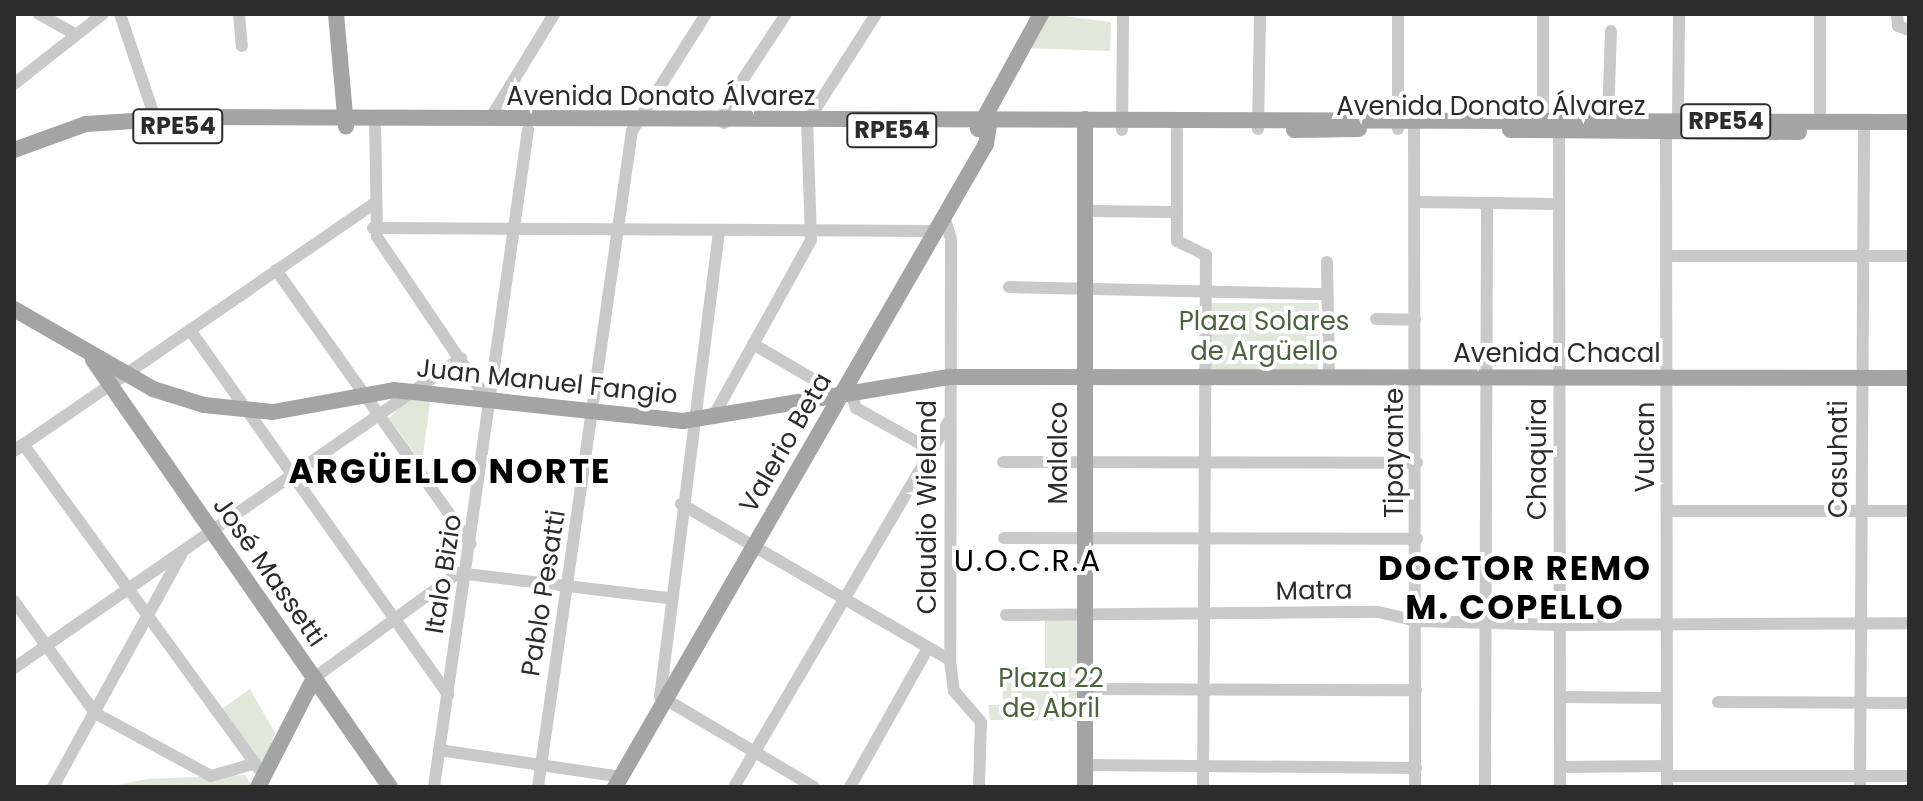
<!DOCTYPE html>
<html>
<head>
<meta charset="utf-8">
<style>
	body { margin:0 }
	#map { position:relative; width:1923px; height:801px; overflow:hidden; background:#fff; font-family:Poppins,sans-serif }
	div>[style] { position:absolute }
	.green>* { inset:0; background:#e1e8da }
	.minor>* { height:12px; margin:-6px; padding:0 6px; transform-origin:6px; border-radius:6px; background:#c9c9c9 }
	.major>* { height:16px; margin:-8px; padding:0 8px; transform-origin:8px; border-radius:8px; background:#a4a4a4 }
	span { translate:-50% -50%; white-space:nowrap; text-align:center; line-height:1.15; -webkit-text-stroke:8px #fff; paint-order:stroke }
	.shield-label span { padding:2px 6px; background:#fff; border:2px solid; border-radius:6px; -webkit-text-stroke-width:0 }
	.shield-label { font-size:24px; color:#2c2c2c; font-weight:700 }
	.street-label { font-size:26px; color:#2c2c2c }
	.park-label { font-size:26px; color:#4c633d }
	.quarter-label { font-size:30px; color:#000; letter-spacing:2px }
	.district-label { font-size:34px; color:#000; font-weight:700; letter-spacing:2px }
	.frame { position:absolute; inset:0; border:16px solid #2c2c2c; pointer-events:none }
</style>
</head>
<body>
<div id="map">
	<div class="green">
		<i style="clip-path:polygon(1047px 14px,1111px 22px,1110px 51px,1025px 48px)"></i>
		<i style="clip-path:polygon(1209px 303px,1319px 303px,1318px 370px,1209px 369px)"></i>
		<i style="clip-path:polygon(408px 399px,430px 402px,422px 464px,389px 418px)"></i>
		<i style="clip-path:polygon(1045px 617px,1080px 617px,1080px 721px,990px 720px,988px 705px,1002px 705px,1004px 668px,1045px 668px)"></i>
		<i style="clip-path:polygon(250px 689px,275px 733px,263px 765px,220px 710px)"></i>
		<i style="clip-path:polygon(245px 775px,253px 787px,108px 787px,147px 779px)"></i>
	</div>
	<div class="minor">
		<i style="left:39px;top:14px;width:41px;rotate:29.1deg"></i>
		<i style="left:120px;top:14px;width:110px;rotate:71.4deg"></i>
		<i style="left:239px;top:14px;width:32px;rotate:85deg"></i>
		<i style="left:1398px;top:14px;width:115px;rotate:90deg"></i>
		<i style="left:1897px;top:14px;width:12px;rotate:85deg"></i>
		<i style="left:1898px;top:26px;width:12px;rotate:20deg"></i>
		<i style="left:14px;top:84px;width:113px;rotate:-38.2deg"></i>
		<i style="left:375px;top:119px;width:118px;rotate:89deg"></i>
		<i style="left:377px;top:237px;width:202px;rotate:55.9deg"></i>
		<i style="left:490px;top:119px;width:123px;rotate:-58.6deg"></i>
		<i style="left:1414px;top:119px;width:668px;rotate:89.91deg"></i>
		<i style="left:1608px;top:120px;width:89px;rotate:-88.1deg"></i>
		<i style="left:1820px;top:121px;width:107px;rotate:-90deg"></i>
		<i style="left:724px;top:123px;width:18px;rotate:-84deg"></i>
		<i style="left:726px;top:105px;width:109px;rotate:-56.6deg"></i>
		<i style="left:1543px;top:127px;width:113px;rotate:-90deg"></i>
		<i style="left:1258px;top:129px;width:115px;rotate:-89deg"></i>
		<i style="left:1122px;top:130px;width:116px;rotate:-89.5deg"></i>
		<i style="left:1177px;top:130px;width:111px;rotate:90deg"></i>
		<i style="left:1177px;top:241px;width:32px;rotate:26deg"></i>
		<i style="left:1206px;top:255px;width:532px;rotate:90.32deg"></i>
		<i style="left:1559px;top:131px;width:656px;rotate:89.91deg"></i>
		<i style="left:1415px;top:202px;width:144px;rotate:0.8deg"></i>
		<i style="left:1087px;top:211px;width:89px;rotate:0.6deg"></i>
		<i style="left:944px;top:216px;width:24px;rotate:73deg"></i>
		<i style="left:951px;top:239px;width:421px;rotate:90.1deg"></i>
		<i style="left:950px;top:660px;width:31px;rotate:83deg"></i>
		<i style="left:954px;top:691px;width:41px;rotate:48.9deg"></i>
		<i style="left:981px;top:722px;width:65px;rotate:91.8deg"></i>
		<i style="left:373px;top:228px;width:562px;rotate:0.31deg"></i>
		<i style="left:719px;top:231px;width:469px;rotate:97.2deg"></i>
		<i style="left:660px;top:696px;width:179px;rotate:30.6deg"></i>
		<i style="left:1668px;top:256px;width:241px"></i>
		<i style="left:1327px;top:262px;width:115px;rotate:89deg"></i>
		<i style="left:276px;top:270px;width:336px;rotate:54.6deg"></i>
		<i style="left:1009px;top:287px;width:318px;rotate:1.3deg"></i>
		<i style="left:1376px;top:319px;width:39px;rotate:1deg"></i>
		<i style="left:190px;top:330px;width:447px;rotate:54.7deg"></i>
		<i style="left:753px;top:344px;width:83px;rotate:30.3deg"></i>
		<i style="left:825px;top:386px;width:13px;rotate:63deg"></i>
		<i style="left:852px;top:395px;width:14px;rotate:73deg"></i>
		<i style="left:856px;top:408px;width:82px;rotate:29.1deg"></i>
		<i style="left:713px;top:417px;width:202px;rotate:-61deg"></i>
		<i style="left:811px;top:240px;width:118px;rotate:-91.9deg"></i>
		<i style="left:807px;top:122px;width:128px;rotate:-57.4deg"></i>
		<i style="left:23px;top:444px;width:410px;rotate:54deg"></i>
		<i style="left:14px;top:451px;width:437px;rotate:-34.5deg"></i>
		<i style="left:1003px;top:462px;width:414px;rotate:0.1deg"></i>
		<i style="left:681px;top:504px;width:311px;rotate:30.1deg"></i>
		<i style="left:1668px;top:511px;width:241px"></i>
		<i style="left:1004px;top:538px;width:413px;rotate:0.1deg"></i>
		<i style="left:14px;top:601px;width:138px;rotate:54.1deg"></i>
		<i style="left:95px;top:713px;width:132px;rotate:28.5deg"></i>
		<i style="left:211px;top:776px;width:41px;rotate:-15.8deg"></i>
		<i style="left:1006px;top:615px;width:372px;rotate:-0.5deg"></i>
		<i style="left:1378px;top:612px;width:39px;rotate:13deg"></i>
		<i style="left:1416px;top:621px;width:144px;rotate:1.6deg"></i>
		<i style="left:1560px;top:625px;width:349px;rotate:-0.3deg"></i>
		<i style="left:14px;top:668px;width:544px;rotate:-34.74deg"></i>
		<i style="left:314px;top:678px;width:178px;rotate:-36.1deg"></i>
		<i style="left:458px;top:573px;width:211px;rotate:6.8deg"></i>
		<i style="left:1085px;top:689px;width:331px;rotate:0.2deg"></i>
		<i style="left:1560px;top:697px;width:106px;rotate:0.5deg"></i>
		<i style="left:1718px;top:702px;width:191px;rotate:0.3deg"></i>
		<i style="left:439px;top:750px;width:184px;rotate:8.4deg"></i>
		<i style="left:1085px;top:765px;width:331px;rotate:0.5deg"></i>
		<i style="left:1560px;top:767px;width:107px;rotate:-0.5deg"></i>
		<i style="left:1667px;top:776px;width:242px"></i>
		<i style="left:53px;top:787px;width:265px;rotate:-61.1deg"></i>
		<i style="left:434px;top:787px;width:664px;rotate:-81.86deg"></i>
		<i style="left:538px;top:787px;width:663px;rotate:-81.85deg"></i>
		<i style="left:632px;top:131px;width:138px;rotate:-57.7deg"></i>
		<i style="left:734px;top:787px;width:425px;rotate:-59.6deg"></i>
		<i style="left:850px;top:787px;width:157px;rotate:-60.7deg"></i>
		<i style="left:1485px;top:787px;width:584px;rotate:-89.8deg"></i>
		<i style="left:1667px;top:787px;width:650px;rotate:-90.09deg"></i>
		<i style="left:1666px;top:137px;width:26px;rotate:-62deg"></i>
		<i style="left:1678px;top:114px;width:100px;rotate:-89.4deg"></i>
		<i style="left:1860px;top:787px;width:655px;rotate:-89.65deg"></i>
	</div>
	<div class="major">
		<i style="left:336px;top:14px;width:113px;rotate:84.9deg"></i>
		<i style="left:1085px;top:119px;width:668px;rotate:90deg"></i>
		<i style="left:978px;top:129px;width:131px;rotate:-61.3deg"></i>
		<i style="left:1294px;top:130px;width:65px;rotate:-0.9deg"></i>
		<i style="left:1510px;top:130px;width:289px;rotate:0.4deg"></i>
		<i style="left:14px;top:150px;width:77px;rotate:-19.9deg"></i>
		<i style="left:86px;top:124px;width:109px;rotate:-3.7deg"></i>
		<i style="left:195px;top:117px;width:1714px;rotate:0.17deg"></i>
		<i style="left:14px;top:309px;width:160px;rotate:29.9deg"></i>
		<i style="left:153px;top:389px;width:53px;rotate:17.4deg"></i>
		<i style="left:204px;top:405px;width:69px;rotate:5.8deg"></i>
		<i style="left:273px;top:412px;width:123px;rotate:-10.3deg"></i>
		<i style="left:394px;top:390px;width:291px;rotate:6.1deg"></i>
		<i style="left:683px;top:421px;width:271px;rotate:-9.4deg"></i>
		<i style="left:950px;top:377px;width:959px;rotate:0.06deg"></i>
		<i style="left:93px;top:360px;width:520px;rotate:55.18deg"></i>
		<i style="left:258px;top:787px;width:123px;rotate:-62.8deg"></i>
		<i style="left:615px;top:787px;width:742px;rotate:-60.02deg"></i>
		<i style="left:986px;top:144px;width:24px;rotate:-81deg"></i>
	</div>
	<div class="shield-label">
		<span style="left:1726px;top:121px">RPE54</span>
		<span style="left:178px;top:126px">RPE54</span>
		<span style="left:892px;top:130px">RPE54</span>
	</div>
	<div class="street-label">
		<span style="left:661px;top:97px">Avenida Donato Álvarez</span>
		<span style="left:1491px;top:107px">Avenida Donato Álvarez</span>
		<span style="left:1557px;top:354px">Avenida Chacal</span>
		<span style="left:547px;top:382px;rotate:6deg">Juan Manuel Fangio</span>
		<span style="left:786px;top:443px;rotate:-60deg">Valerio Beta</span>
		<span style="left:1646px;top:447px;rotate:-90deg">Vulcan</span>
		<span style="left:1059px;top:453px;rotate:-90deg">Malalco</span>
		<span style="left:1395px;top:453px;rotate:-90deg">Tipayante</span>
		<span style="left:1538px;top:459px;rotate:-90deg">Chaquira</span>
		<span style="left:1839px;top:459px;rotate:-90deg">Casuhati</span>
		<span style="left:928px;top:507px;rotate:-90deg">Claudio Wieland</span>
		<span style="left:269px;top:572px;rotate:55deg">José Massetti</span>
		<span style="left:444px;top:574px;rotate:-81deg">Italo Bizio</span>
		<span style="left:1314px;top:591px;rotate:-1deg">Matra</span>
		<span style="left:544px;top:593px;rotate:-81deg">Pablo Pesatti</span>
	</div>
	<div class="park-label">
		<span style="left:1264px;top:337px">Plaza Solares<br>de Argüello</span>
		<span style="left:1051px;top:694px">Plaza 22<br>de Abril</span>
	</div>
	<div class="quarter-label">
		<span style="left:1028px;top:561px">U.O.C.R.A</span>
	</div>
	<div class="district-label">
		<span style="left:450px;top:472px">ARGÜELLO NORTE</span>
		<span style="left:1515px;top:588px">DOCTOR REMO<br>M. COPELLO</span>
	</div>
	<div class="frame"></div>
</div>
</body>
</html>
